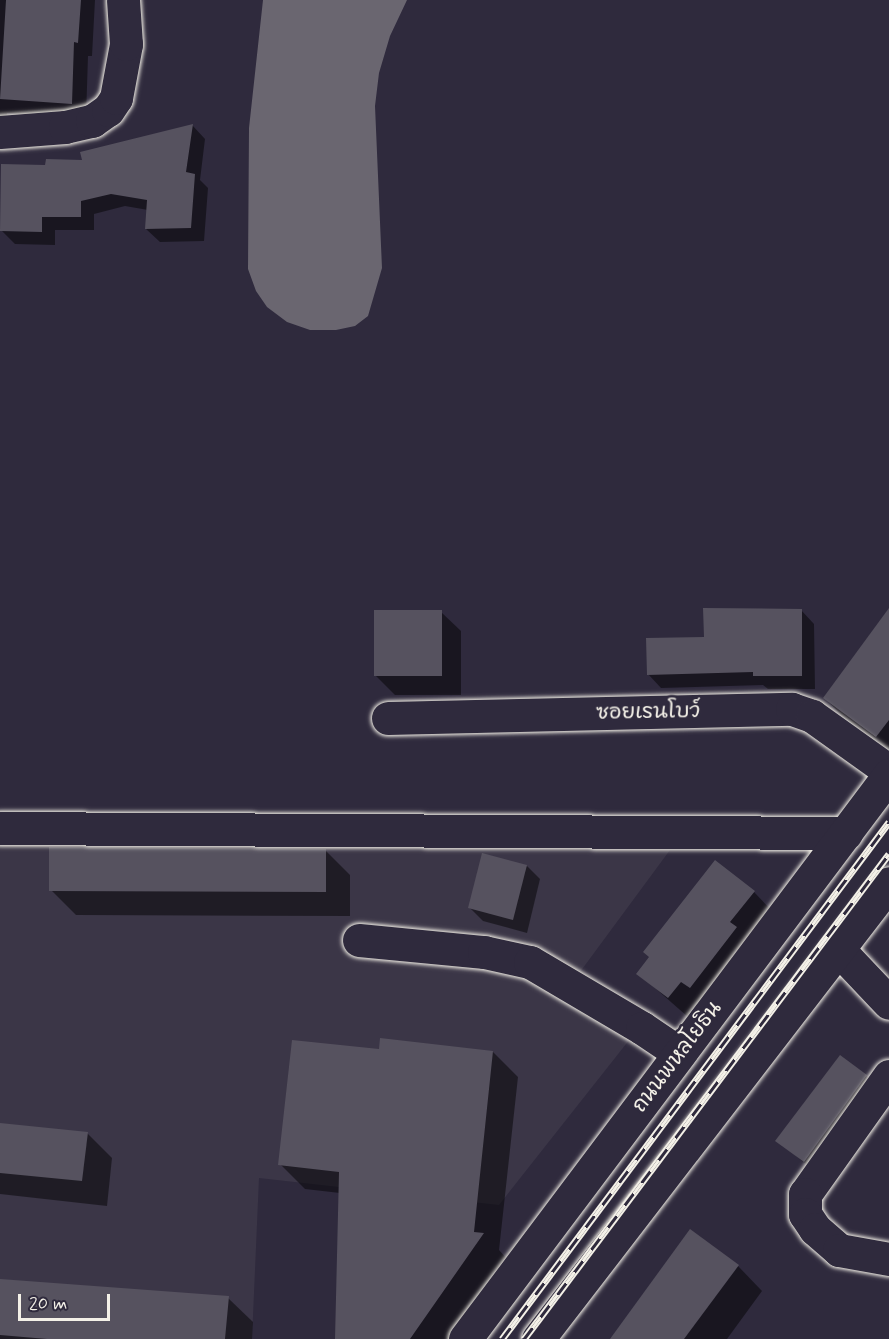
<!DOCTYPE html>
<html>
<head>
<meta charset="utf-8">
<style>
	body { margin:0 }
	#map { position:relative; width:889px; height:1339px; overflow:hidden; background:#2f2a3d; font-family:Mynerve,"Playpen Sans Thai",sans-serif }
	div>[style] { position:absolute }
	.built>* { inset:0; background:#3b3647 }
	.water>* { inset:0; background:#6a6670 }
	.shadow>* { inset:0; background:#0007 }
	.building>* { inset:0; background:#56525f }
	.roads { filter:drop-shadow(0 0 2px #f4f1e8) drop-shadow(0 0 2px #f4f1e8) }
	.minor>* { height:33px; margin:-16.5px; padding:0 16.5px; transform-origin:16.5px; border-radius:16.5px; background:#2f2a3d }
	.primary>* { height:33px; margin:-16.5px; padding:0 16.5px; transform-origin:16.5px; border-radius:16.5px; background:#2f2a3d }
	.rail>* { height:7px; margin-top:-3.5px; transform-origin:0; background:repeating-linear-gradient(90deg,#2f2a3d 0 14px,#f4f1e8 0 28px); box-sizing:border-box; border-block:2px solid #f4f1e8 }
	span { translate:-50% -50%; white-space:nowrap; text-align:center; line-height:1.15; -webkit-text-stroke:5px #2f2a3d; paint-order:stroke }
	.street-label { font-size:21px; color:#f4f1e8 }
	.scale { position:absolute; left:18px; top:1294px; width:92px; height:27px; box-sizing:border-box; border:3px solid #f4f1e8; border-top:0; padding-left:8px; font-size:18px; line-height:21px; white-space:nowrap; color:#f4f1e8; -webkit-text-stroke:4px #2f2a3d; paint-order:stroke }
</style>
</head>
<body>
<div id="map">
	<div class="built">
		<i style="clip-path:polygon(0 841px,670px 850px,580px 972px,645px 1020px,499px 1205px,259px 1178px,252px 1339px,0 1339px)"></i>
	</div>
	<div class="water">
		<i style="clip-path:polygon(263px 0,407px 0,390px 36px,379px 73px,375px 106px,382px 268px,368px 316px,355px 326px,336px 330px,310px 330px,287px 322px,267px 307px,256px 291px,248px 269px,249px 128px)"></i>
	</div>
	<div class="shadow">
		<i style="clip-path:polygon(0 0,95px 0,92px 56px,88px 56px,86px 118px,7px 113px,6px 119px,0 119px)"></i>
		<i style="clip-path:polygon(192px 125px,205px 139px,200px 180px,208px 188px,204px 241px,160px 242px,146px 229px,148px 210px,125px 206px,94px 214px,94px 230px,55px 230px,55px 245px,15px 244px,2px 231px,47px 166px,84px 161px)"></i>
		<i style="clip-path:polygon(801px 610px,814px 624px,815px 689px,768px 689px,763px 685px,661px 688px,648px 674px,705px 639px)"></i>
		<i style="clip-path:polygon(889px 610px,889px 750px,844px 718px,825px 698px)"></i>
		<i style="clip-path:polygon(441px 612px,461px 631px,461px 695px,395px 695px,375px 675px)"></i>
		<i style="clip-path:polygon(325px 850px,350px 875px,350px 916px,76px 915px,51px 890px)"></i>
		<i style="clip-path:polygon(527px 866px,540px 879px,527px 933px,483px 921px,470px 908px)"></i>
		<i style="clip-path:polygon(754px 892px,773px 912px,688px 1017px,638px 973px,650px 958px)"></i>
		<i style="clip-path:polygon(380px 1051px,493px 1052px,518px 1077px,499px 1250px,507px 1259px,452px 1339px,336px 1339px,340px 1193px,305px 1189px,280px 1164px)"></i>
		<i style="clip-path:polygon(866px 1076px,879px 1089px,818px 1174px,777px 1140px)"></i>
		<i style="clip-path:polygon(0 1124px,87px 1133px,112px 1158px,107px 1206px,0 1194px)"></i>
		<i style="clip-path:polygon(738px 1266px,762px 1291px,727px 1339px,612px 1339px)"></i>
		<i style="clip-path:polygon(0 1280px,228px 1298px,253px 1322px,252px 1339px,0 1339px)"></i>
	</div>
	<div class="building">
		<i style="clip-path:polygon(6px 0,81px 0,78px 43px,74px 42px,72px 104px,0 99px)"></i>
		<i style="clip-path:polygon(193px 124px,186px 172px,195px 174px,191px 228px,145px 229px,147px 200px,111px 194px,81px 201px,81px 217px,42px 217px,42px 232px,0 231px,1px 164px,45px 165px,46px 159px,82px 160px,80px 152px)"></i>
		<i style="clip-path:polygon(703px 608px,802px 609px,802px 676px,753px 676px,753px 672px,647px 675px,646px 638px,704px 637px)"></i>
		<i style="clip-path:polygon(889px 608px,889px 720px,876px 737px,823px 698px)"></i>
		<i style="clip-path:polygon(374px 610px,442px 610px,442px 676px,374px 676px)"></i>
		<i style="clip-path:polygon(49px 847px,326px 849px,326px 892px,49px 891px)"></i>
		<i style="clip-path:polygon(482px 853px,527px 865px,513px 920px,468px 908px)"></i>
		<i style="clip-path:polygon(715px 860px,755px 891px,730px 922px,737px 927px,690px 988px,681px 982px,668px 998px,636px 974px,649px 957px,643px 952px)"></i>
		<i style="clip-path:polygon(380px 1038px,493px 1051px,474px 1232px,484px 1233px,410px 1339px,335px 1339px,339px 1172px,278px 1165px,292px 1040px,379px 1049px)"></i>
		<i style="clip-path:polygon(840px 1055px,867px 1075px,804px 1162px,775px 1141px)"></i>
		<i style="clip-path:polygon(0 1123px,88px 1132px,82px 1181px,0 1173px)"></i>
		<i style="clip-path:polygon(690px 1229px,739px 1265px,684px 1339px,610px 1339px)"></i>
		<i style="clip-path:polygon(0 1279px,229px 1296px,225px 1339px,47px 1339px,0 1335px)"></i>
	</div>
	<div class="roads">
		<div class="minor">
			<i style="left:0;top:132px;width:65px;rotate:-4.4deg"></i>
			<i style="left:65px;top:127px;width:28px;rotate:-13deg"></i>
			<i style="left:92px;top:121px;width:19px;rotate:-35deg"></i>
			<i style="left:108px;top:110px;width:14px;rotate:-56deg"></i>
			<i style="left:116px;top:98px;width:55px;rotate:-79.5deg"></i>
			<i style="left:126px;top:44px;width:44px;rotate:-93.9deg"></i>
			<i style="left:388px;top:718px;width:404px;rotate:-1.3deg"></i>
			<i style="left:792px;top:709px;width:21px;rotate:19deg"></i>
			<i style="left:812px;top:716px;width:95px;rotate:35.5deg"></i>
			<i style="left:0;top:828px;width:846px;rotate:0.34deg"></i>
			<i style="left:359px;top:940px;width:126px;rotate:5.5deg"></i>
			<i style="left:484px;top:952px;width:47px;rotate:12.3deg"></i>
			<i style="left:530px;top:962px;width:130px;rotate:30.5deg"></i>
			<i style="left:642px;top:1028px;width:45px;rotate:34deg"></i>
			<i style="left:838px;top:949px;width:74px;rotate:46.6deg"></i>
			<i style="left:889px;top:1076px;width:145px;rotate:125.4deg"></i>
			<i style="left:805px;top:1194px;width:20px;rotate:90deg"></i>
			<i style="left:805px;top:1214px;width:18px;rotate:56deg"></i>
			<i style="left:815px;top:1229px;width:32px;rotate:41deg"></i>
			<i style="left:839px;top:1250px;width:51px;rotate:10.2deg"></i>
		</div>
		<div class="primary">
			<i style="left:465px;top:1339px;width:706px;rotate:-53.07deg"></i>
			<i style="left:538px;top:1339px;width:575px;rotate:-52.41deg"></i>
		</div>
	</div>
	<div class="rail">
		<i style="left:502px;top:1339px;width:646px;rotate:-53.18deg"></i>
		<i style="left:524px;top:1339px;width:607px;rotate:-53.04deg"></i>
	</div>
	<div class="street-label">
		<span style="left:648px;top:712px;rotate:-1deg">ซอยเรนโบว์</span>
		<span style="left:677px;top:1057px;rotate:-53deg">ถนนพหลโยธิน</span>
	</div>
	<div class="scale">20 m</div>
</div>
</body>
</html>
